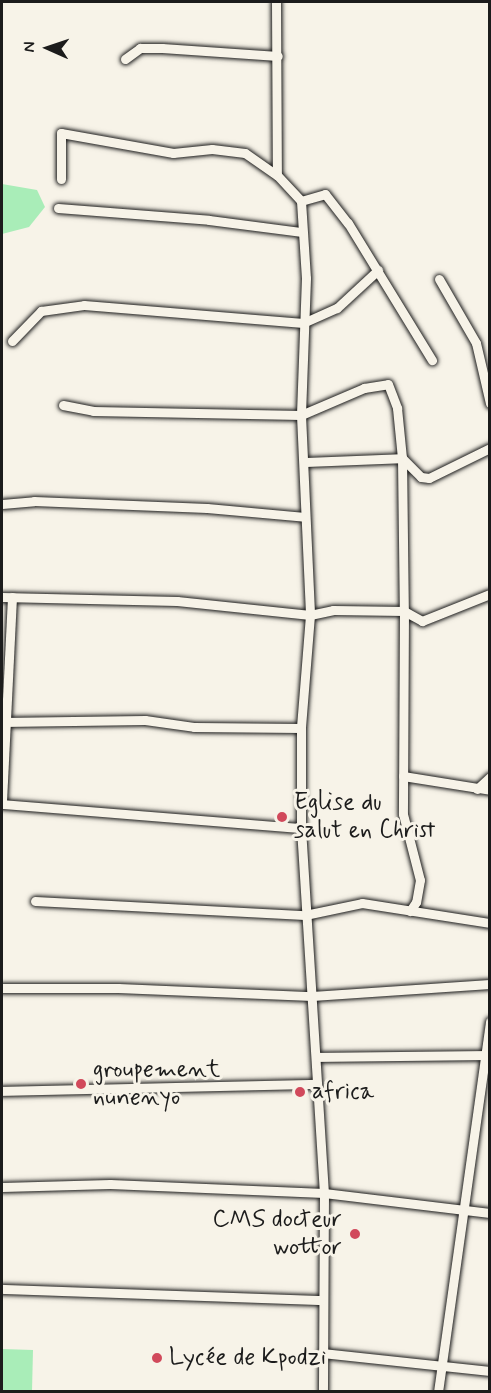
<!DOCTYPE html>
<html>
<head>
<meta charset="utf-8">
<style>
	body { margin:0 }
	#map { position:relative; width:491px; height:1393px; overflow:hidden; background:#f7f3e8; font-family:Mynerve,sans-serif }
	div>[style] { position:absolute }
	.green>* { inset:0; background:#a9edb8 }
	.roads { filter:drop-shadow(0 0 2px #1c1c1c) drop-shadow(0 0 2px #1c1c1c) }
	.street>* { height:9px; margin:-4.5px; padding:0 4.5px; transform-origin:4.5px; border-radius:4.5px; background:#f7f3e8 }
	.dots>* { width:16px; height:16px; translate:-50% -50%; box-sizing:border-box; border:3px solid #f7f3e8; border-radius:50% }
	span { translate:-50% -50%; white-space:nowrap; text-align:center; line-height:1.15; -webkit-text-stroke:6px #f7f3e8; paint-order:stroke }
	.poi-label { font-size:24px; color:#1c1c1c }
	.left { translate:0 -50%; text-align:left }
	.right { translate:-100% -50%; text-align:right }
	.frame { position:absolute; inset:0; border:3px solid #1c1c1c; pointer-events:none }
	.north { position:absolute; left:18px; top:18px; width:60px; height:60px; -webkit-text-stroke:4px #f7f3e8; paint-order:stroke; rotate:273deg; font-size:16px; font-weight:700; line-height:24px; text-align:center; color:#1c1c1c }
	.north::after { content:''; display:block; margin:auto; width:21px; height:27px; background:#1c1c1c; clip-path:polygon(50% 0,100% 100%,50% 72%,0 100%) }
</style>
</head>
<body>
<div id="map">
	<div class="green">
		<i style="clip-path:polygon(2px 184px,37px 190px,45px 207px,29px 227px,2px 234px)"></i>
		<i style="clip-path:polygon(2px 1349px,33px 1350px,32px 1391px,2px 1391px)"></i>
	</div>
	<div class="roads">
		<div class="street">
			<i style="left:276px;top:2px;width:173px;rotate:89.7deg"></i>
			<i style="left:277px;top:175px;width:35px;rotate:47deg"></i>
			<i style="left:301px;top:201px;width:77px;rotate:86.3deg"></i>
			<i style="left:306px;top:278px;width:137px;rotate:92.1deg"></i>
			<i style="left:301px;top:415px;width:200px;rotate:87.4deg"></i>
			<i style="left:310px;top:615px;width:113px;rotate:94.6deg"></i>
			<i style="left:301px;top:728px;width:100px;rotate:90deg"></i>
			<i style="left:301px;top:828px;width:366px;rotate:86.4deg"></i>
			<i style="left:324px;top:1193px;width:199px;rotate:90.3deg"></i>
			<i style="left:125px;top:59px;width:19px;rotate:-36deg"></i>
			<i style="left:140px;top:48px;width:22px"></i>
			<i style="left:162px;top:48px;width:116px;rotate:3.9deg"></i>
			<i style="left:61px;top:179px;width:46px;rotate:-90deg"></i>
			<i style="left:61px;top:133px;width:114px;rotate:10.1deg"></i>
			<i style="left:173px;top:153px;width:39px;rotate:-6deg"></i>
			<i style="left:212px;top:149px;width:33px;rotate:7deg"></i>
			<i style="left:245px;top:153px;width:39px;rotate:35deg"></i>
			<i style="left:301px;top:201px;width:25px;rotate:-16deg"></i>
			<i style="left:325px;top:194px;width:37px;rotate:52deg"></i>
			<i style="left:348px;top:223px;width:161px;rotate:58.5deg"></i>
			<i style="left:58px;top:208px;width:151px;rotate:4.5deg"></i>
			<i style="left:209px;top:220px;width:94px;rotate:7.4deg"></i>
			<i style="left:439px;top:279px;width:74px;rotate:60deg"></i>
			<i style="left:476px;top:343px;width:62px;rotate:76.9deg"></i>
			<i style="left:12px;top:341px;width:42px;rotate:-46deg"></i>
			<i style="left:41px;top:311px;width:43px;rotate:-7.9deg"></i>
			<i style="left:84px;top:305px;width:220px;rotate:4.7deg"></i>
			<i style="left:303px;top:323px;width:37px;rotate:-24deg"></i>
			<i style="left:337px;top:308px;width:56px;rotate:-42.8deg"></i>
			<i style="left:63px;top:405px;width:31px;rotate:11deg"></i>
			<i style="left:93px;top:411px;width:208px;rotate:1.1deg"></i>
			<i style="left:301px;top:415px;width:69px;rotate:-23.2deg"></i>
			<i style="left:364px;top:388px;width:24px;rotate:-9deg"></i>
			<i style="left:388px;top:384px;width:26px;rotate:69deg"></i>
			<i style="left:397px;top:408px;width:50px;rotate:84.3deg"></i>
			<i style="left:402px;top:458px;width:153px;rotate:89.3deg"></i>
			<i style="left:404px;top:611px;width:21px;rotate:29deg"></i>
			<i style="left:422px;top:621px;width:73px;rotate:-21.7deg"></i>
			<i style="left:402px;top:458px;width:27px;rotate:45deg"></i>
			<i style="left:421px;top:477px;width:8px;rotate:7deg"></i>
			<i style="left:429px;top:478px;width:68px;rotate:-26.2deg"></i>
			<i style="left:304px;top:462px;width:98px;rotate:-2.3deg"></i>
			<i style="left:2px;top:504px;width:32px;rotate:-5deg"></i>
			<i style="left:34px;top:501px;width:173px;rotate:2.3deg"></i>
			<i style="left:207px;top:508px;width:98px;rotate:5.2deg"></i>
			<i style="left:2px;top:597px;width:175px;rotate:1.3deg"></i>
			<i style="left:177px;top:601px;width:134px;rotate:6deg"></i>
			<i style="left:310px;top:615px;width:24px;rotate:-12deg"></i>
			<i style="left:333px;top:610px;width:71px;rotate:0.8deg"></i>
			<i style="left:404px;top:611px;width:203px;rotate:90.3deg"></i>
			<i style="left:403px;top:814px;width:68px;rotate:75.6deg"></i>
			<i style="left:420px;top:880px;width:22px;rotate:100deg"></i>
			<i style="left:416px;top:902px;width:11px;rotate:124deg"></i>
			<i style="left:12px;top:597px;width:207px;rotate:92.8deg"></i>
			<i style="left:2px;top:804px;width:300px;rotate:4.6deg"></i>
			<i style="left:2px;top:722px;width:143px;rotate:-0.8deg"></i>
			<i style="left:145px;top:720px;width:49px;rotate:8.1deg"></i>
			<i style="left:194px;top:727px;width:107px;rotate:0.5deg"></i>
			<i style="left:403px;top:776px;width:88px;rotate:9.1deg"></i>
			<i style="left:477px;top:789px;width:18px;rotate:-43deg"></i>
			<i style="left:35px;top:901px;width:270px;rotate:3deg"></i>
			<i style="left:305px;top:915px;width:58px;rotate:-11.9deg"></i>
			<i style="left:362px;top:903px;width:130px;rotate:8.9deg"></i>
			<i style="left:2px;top:988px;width:116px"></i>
			<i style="left:118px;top:988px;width:194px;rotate:2.4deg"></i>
			<i style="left:312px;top:996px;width:178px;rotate:-3.9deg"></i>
			<i style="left:316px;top:1057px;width:168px;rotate:-0.7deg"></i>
			<i style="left:2px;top:1091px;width:313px;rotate:-1.3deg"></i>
			<i style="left:2px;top:1187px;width:108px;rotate:-1.6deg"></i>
			<i style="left:110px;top:1184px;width:214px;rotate:2.4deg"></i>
			<i style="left:324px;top:1193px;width:167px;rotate:6.9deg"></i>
			<i style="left:2px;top:1289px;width:319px;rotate:2deg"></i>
			<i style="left:322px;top:1353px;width:169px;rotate:6.1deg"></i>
			<i style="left:438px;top:1392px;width:374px;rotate:-82deg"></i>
		</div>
	</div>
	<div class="dots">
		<i style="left:282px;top:817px;background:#d1495b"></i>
		<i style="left:81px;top:1084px;background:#d1495b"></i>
		<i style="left:300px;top:1092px;background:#d1495b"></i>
		<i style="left:355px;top:1234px;background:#d1495b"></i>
		<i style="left:157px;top:1358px;background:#d1495b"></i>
	</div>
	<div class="poi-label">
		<span class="left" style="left:294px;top:817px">Eglise du<br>salut en Christ</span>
		<span class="left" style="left:93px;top:1084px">groupement<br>nunenyo</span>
		<span class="left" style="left:312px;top:1092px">africa</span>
		<span class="right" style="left:342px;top:1234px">CMS docteur<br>wottor</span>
		<span class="left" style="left:169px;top:1358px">Lycée de Kpodzi</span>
	</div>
	<div class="frame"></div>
	<div class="north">N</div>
</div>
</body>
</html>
